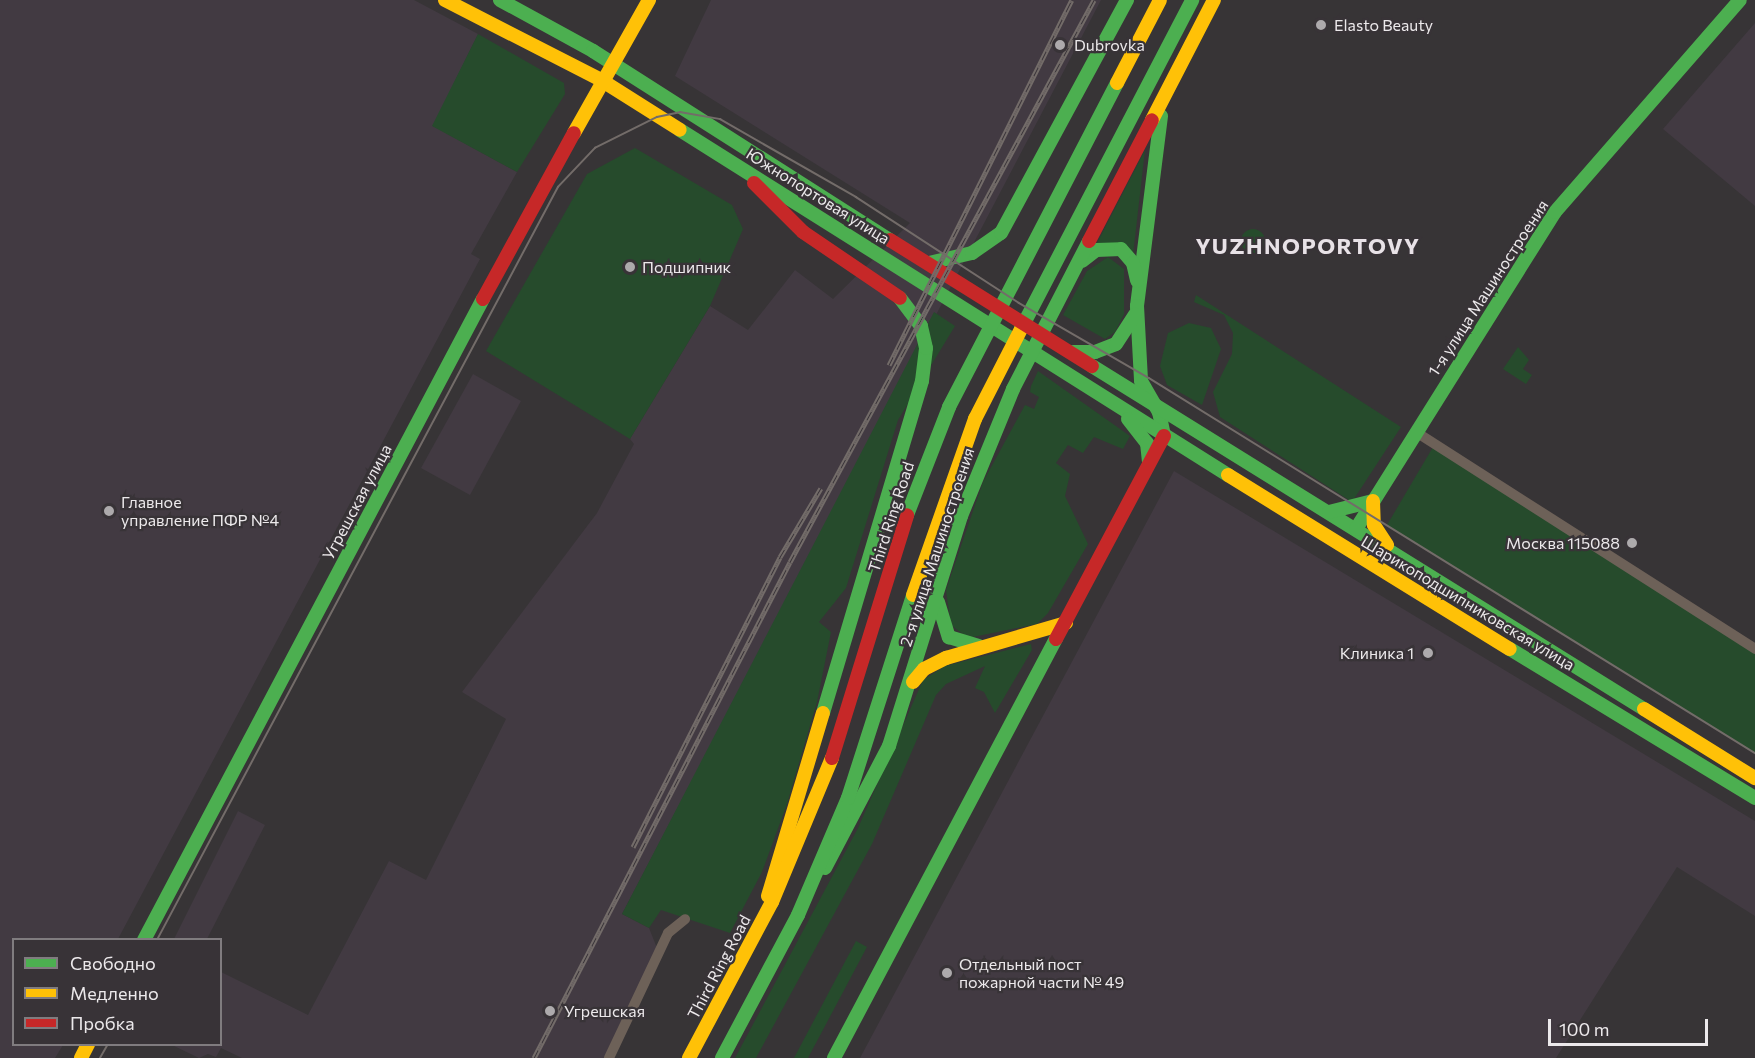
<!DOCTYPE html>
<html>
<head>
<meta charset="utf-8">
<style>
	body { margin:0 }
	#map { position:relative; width:1755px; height:1058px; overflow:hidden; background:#373436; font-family:Commissioner,sans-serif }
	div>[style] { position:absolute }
	.built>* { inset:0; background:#423a42 }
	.green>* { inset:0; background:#264b2c }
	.round { border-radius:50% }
	.street>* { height:10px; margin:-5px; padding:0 5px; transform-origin:5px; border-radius:5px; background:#6d6158 }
	.fast>* { height:14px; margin:-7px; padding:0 7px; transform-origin:7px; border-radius:7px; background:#4caf50 }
	.slow>* { height:14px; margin:-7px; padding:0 7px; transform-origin:7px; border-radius:7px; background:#ffc107 }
	.jam>* { height:14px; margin:-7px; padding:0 7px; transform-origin:7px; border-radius:7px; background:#c62828 }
	.tram>* { height:1.5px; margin:-0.75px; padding:0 0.75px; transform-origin:0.75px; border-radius:0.75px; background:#736c69 }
	.rail>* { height:5px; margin-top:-2.5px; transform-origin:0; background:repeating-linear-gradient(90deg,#383337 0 9px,#736c69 0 18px); box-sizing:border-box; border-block:2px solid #736c69 }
	.dots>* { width:16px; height:16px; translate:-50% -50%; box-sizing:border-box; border:3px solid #383337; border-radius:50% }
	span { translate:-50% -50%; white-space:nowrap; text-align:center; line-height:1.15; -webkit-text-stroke:4.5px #383337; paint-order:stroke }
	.poi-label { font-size:16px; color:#ece9eb }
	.left { translate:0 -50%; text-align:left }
	.right { translate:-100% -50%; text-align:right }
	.street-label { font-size:16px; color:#ece9eb }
	.district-label { font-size:22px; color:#e8e2e7; font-weight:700; letter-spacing:1.5px }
	.legend { position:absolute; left:12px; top:938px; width:210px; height:108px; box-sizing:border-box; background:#383337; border:2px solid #807c7f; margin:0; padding:8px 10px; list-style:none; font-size:18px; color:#ece9eb }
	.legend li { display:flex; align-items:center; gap:12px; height:30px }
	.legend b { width:30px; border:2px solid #807c7f }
	.scale { position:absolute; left:1548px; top:1019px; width:160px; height:27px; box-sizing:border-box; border:3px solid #ece9eb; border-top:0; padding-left:8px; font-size:18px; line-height:21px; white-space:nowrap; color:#ece9eb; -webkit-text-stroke:4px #383337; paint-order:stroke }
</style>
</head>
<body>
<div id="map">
	<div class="built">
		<i style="clip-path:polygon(0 0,414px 0,478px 34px,433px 126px,517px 172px,471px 254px,480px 259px,118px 939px,14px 940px,14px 1044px,63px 1045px,55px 1058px,0 1058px)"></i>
		<i style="clip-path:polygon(711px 0,1101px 0,622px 914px,649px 928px,657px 948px,604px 1058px,242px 1058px,221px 1048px,216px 1057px,208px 1054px,199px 1058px,172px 1045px,220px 1044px,221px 972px,308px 1015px,389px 861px,426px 880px,506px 719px,462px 692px,597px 513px,634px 444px,630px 439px,710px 306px,748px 330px,795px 270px,833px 299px,910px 223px,675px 76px)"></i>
		<i style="clip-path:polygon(1755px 23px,1755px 206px,1663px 129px)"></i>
		<i style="clip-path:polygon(473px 374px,521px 401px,470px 495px,421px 468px)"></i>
		<i style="clip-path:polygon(1174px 471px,1755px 821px,1755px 916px,1677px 867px,1556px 1058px,860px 1058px)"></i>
		<i style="clip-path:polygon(238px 811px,265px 825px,207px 939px,174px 939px)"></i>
	</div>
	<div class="green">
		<i style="clip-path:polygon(478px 34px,564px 83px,565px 94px,517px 172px,432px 126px)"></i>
		<i style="clip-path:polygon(635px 148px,732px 205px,743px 229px,710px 306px,630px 439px,486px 351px,587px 174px)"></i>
		<i style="clip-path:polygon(1145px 150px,1133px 255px,1096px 245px)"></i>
		<i class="round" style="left:1241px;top:229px;width:24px;height:24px"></i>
		<i style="clip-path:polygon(1108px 257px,1124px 269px,1124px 314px,1115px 332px,1105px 339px,1063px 315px,1087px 271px)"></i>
		<i style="clip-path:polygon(1196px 295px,1401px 427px,1352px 502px,1220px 417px,1213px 392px,1232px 354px,1233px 333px,1224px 315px,1194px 302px)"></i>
		<i style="clip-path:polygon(934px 312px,955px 326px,898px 420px,846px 588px,819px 622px,831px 632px,817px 702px,787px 804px,762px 872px,730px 933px,661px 910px,649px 928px,622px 914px)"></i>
		<i style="clip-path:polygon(1189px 323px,1211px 328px,1221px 349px,1202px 405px,1167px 385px,1160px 366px,1168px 333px)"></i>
		<i style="clip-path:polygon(1518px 347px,1529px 360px,1523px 369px,1532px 375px,1526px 384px,1503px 369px)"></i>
		<i style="clip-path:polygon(1038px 371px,1130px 436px,1123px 449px,1094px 437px,1083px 453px,1068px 445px,1056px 463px,1070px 474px,1065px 496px,1088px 544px,1048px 613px,1037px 624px,968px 638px,951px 625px,946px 590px,983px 482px,1025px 405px,1034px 409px,1039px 397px,1030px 392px,1031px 386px)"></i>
		<i style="clip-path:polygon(1433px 447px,1755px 652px,1755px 753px,1387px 525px)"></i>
		<i style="clip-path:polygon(1031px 644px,1032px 650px,995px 713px,984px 692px,975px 688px,985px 666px,946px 684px,936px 695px,872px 844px,756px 1058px,735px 1058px,858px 828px,923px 680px,945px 666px)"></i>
		<i style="clip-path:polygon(856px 941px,867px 947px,808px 1058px,794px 1058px)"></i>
	</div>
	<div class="street">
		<i style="left:1416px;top:432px;width:403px;rotate:32.6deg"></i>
		<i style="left:609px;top:1058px;width:138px;rotate:-64.7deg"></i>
		<i style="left:668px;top:933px;width:22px;rotate:-39deg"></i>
	</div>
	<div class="fast">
		<i style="left:500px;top:0;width:106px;rotate:28.7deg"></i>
		<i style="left:593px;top:51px;width:352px;rotate:32.5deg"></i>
		<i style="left:1161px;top:116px;width:192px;rotate:97.2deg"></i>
		<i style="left:1137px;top:306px;width:75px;rotate:86.9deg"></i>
		<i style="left:1141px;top:381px;width:36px;rotate:60deg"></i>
		<i style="left:1159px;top:412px;width:25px;rotate:78deg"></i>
		<i style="left:680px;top:130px;width:648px;rotate:32.19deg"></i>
		<i style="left:1082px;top:261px;width:18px;rotate:-38deg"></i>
		<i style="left:1096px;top:250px;width:25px;rotate:-2deg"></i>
		<i style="left:1121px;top:249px;width:18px;rotate:49deg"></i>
		<i style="left:1133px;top:263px;width:18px;rotate:77deg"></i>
		<i style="left:929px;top:263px;width:44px;rotate:-13.1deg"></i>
		<i style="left:972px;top:253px;width:35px;rotate:-35deg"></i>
		<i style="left:1001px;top:233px;width:265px;rotate:-61.6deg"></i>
		<i style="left:1021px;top:329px;width:371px;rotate:-62.5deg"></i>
		<i style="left:1073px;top:352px;width:22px"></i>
		<i style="left:1095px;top:352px;width:22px;rotate:-21deg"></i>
		<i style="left:1116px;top:344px;width:35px;rotate:-57deg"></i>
		<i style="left:1092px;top:366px;width:650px;rotate:31.86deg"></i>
		<i style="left:1128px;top:419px;width:31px;rotate:52deg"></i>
		<i style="left:1147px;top:443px;width:20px;rotate:84deg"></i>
		<i style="left:1329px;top:512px;width:45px;rotate:-14deg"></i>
		<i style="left:907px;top:515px;width:116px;rotate:-68.7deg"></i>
		<i style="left:949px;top:407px;width:365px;rotate:-62.6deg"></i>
		<i style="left:1356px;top:529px;width:374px;rotate:-57.9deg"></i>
		<i style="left:1555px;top:212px;width:281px;rotate:-48.9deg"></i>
		<i style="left:938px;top:602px;width:37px;rotate:73deg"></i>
		<i style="left:949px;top:637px;width:31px;rotate:17deg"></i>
		<i style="left:1510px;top:649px;width:287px;rotate:31.3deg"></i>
		<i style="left:823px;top:713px;width:346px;rotate:-73.4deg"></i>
		<i style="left:922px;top:381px;width:33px;rotate:-83deg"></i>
		<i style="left:926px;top:348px;width:23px;rotate:-103deg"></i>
		<i style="left:921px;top:326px;width:35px;rotate:-127deg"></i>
		<i style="left:825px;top:868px;width:138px;rotate:-62.3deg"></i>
		<i style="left:889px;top:746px;width:241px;rotate:-72.6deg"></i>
		<i style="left:961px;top:516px;width:137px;rotate:-67.7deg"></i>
		<i style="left:1013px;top:389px;width:166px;rotate:-62.8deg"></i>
		<i style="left:144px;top:940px;width:725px;rotate:-62.13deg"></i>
		<i style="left:722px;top:1058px;width:162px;rotate:-62deg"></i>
		<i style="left:798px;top:915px;width:127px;rotate:-66.9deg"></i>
		<i style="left:848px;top:798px;width:213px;rotate:-72.2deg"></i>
		<i style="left:834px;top:1058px;width:474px;rotate:-62.1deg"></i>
	</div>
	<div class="slow">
		<i style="left:445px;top:0;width:175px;rotate:27.1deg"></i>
		<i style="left:601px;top:80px;width:93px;rotate:32.3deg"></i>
		<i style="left:1117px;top:83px;width:93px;rotate:-62.6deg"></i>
		<i style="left:1152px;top:120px;width:135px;rotate:-62.7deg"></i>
		<i style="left:574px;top:133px;width:153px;rotate:-60.6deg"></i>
		<i style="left:1228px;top:475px;width:331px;rotate:31.7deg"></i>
		<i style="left:1373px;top:501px;width:24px;rotate:88deg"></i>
		<i style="left:1374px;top:525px;width:24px;rotate:57deg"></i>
		<i style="left:913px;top:595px;width:187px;rotate:-70.6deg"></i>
		<i style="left:975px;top:419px;width:101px;rotate:-62.9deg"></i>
		<i style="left:913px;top:682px;width:17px;rotate:-50deg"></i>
		<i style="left:924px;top:669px;width:25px;rotate:-27deg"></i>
		<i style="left:946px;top:658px;width:125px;rotate:-16.3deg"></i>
		<i style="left:1644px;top:709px;width:131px;rotate:31.9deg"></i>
		<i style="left:768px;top:896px;width:191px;rotate:-73.3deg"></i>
		<i style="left:81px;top:1058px;width:16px;rotate:-63deg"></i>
		<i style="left:689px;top:1058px;width:177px;rotate:-62deg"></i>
		<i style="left:772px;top:902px;width:156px;rotate:-67.4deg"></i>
	</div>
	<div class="jam">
		<i style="left:754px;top:183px;width:69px;rotate:45deg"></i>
		<i style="left:803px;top:232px;width:117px;rotate:34.2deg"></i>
		<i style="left:890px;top:240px;width:238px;rotate:32deg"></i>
		<i style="left:1089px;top:241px;width:136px;rotate:-62.5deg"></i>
		<i style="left:483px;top:299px;width:189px;rotate:-61.3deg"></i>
		<i style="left:1056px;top:639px;width:230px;rotate:-62deg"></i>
		<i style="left:832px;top:758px;width:254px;rotate:-72.8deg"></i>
	</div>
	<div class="tram">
		<i style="left:157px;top:940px;width:853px;rotate:-61.96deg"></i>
		<i style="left:558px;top:187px;width:54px;rotate:-46.5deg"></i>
		<i style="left:595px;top:148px;width:69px;rotate:-26.6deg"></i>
		<i style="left:657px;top:117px;width:24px;rotate:-12deg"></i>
		<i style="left:680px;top:112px;width:41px;rotate:9.9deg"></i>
		<i style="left:720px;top:119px;width:157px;rotate:29.8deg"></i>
		<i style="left:856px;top:197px;width:194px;rotate:33deg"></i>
		<i style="left:1019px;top:303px;width:150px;rotate:30deg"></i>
		<i style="left:1149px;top:378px;width:713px;rotate:31.75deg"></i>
		<i style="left:100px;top:1058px;width:16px;rotate:-60deg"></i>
	</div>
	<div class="rail">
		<i style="left:889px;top:365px;width:408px;rotate:-63.4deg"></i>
		<i style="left:633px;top:847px;width:325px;rotate:-63.1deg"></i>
		<i style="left:780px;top:557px;width:80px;rotate:-59.3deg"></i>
		<i style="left:534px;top:1058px;width:558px;rotate:-62.7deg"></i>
		<i style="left:790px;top:562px;width:639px;rotate:-61.59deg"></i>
	</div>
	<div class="dots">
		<i style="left:1321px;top:25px;background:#adaaac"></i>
		<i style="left:1060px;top:45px;background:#adaaac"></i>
		<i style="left:630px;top:267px;background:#adaaac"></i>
		<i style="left:109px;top:511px;background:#adaaac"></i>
		<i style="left:1632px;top:543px;background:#adaaac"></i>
		<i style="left:1428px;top:653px;background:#adaaac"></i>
		<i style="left:947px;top:973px;background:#adaaac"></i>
		<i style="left:550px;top:1011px;background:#adaaac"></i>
	</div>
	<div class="poi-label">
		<span class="left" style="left:1334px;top:25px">Elasto Beauty</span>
		<span class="left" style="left:1074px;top:45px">Dubrovka</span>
		<span class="left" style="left:642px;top:267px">Подшипник</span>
		<span class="left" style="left:121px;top:511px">Главное<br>управление ПФР №4</span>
		<span class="right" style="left:1620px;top:543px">Москва 115088</span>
		<span class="right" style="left:1414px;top:653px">Клиника 1</span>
		<span class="left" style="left:959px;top:973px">Отдельный пост<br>пожарной части № 49</span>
		<span class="left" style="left:564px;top:1011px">Угрешская</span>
	</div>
	<div class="street-label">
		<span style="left:818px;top:196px;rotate:32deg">Южнопортовая улица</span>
		<span style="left:1488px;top:288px;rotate:-57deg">1-я улица Машиностроения</span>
		<span style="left:357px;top:502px;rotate:-62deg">Угрешская улица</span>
		<span style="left:891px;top:517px;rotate:-72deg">Third Ring Road</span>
		<span style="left:937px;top:547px;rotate:-72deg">2-я улица Машиностроения</span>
		<span style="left:1468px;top:603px;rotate:31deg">Шарикоподшипниковская улица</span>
		<span style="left:719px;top:967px;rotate:-62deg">Third Ring Road</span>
	</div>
	<div class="district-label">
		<span style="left:1308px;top:246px">YUZHNOPORTOVY</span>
	</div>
	<ul class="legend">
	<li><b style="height:8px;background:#4caf50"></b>Свободно</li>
	<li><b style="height:8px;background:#ffc107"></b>Медленно</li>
	<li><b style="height:8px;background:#c62828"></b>Пробка</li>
	</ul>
	<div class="scale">100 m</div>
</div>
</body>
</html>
